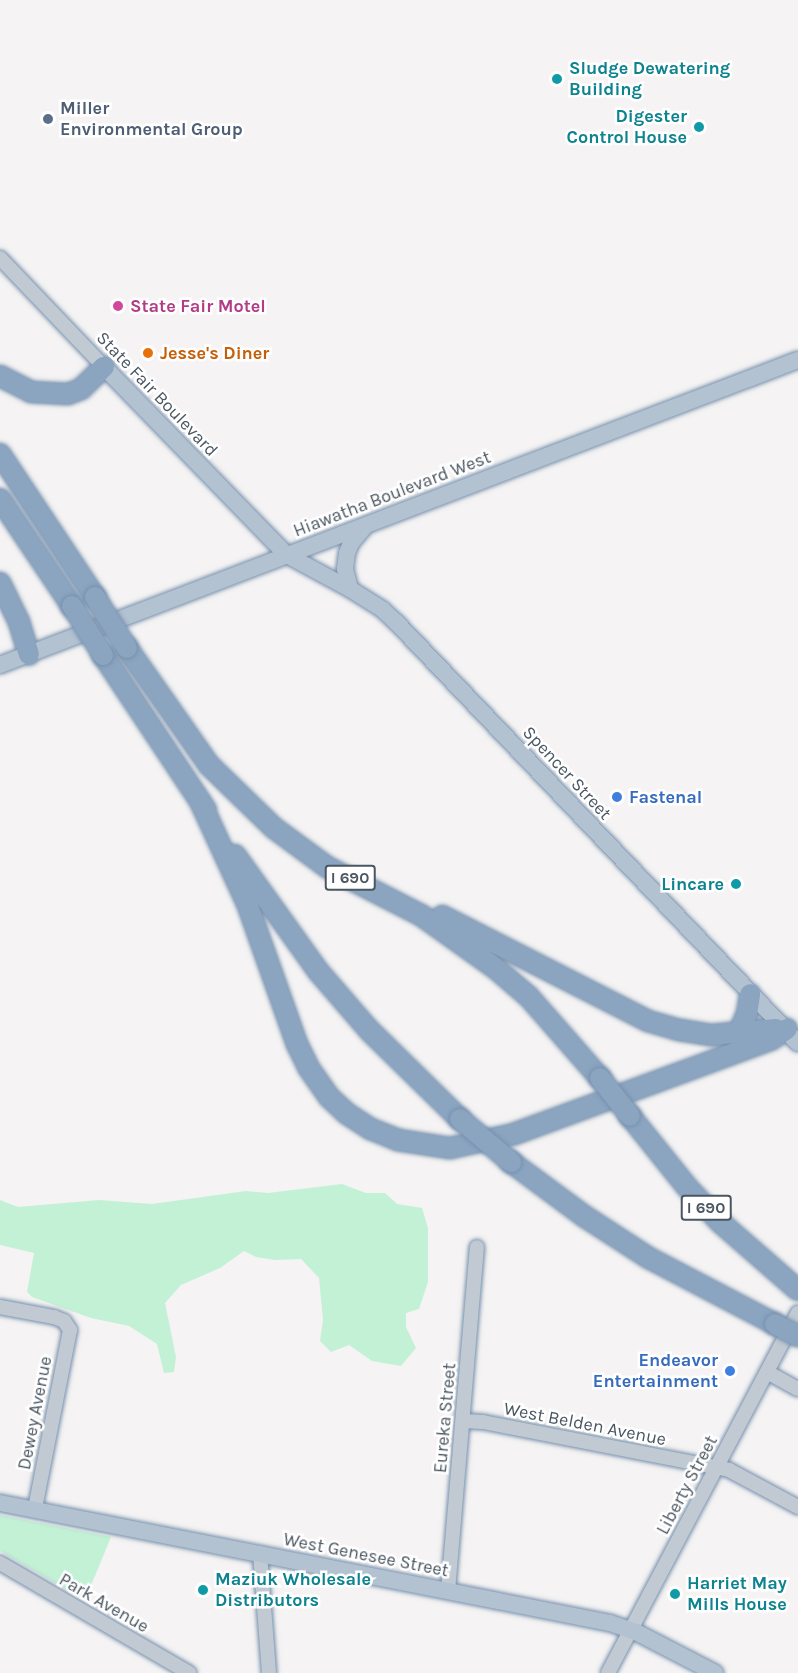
<!DOCTYPE html>
<html>
<head>
<meta charset="utf-8">
<style>
	body { margin:0 }
	#map { position:relative; width:798px; height:1673px; overflow:hidden; background:#f5f3f3; font-family:Karla,sans-serif }
	div>[style] { position:absolute }
	.green>* { inset:0; background:#c3f1d5 }
	.roads { filter:drop-shadow(0 0 2px #7690ad) drop-shadow(0 0 2px #7690ad) }
	.minor>* { height:14px; margin:-7px; padding:0 7px; transform-origin:7px; border-radius:7px; background:#c1cad2 }
	.major>* { height:16px; margin:-8px; padding:0 8px; transform-origin:8px; border-radius:8px; background:#b3c2d1 }
	.highway>* { height:20px; margin:-10px; padding:0 10px; transform-origin:10px; border-radius:10px; background:#8ba5c1 }
	.bridges { filter:drop-shadow(0 0 2px #7690ad) drop-shadow(0 0 2px #7690ad) }
	.highway-bridge>* { height:20px; margin:-10px; padding:0 10px; transform-origin:10px; border-radius:10px; background:#8ba5c1 }
	.dots>* { width:16px; height:16px; translate:-50% -50%; box-sizing:border-box; border:3px solid #fff; border-radius:50% }
	span { translate:-50% -50%; white-space:nowrap; text-align:center; line-height:1.15; -webkit-text-stroke:5px #fff; paint-order:stroke }
	.shield-label span { padding:2px 4px; background:#fff; border:2px solid; border-radius:4px; -webkit-text-stroke-width:0 }
	.shield-label { font-size:16px; color:#4a5661; font-weight:700 }
	.culture-label { font-size:18px; color:#0d838f; font-weight:700 }
	.left { translate:0 -50%; text-align:left }
	.right { translate:-100% -50%; text-align:right }
	.service-label { font-size:18px; color:#4e5e75; font-weight:700 }
	.hotel-label { font-size:18px; color:#b23c85; font-weight:700 }
	.food-label { font-size:18px; color:#c56008; font-weight:700 }
	.street-label { font-size:18px; color:#4a5661 }
	.shop-label { font-size:18px; color:#366cbe; font-weight:700 }
</style>
</head>
<body>
<div id="map">
	<div class="green">
		<i style="clip-path:polygon(342px 1184px,366px 1193px,385px 1193px,397px 1204px,422px 1208px,428px 1228px,428px 1282px,419px 1309px,406px 1313px,406px 1327px,416px 1348px,401px 1366px,372px 1361px,349px 1345px,331px 1352px,320px 1341px,323px 1320px,319px 1278px,301px 1259px,275px 1260px,256px 1257px,244px 1251px,220px 1268px,181px 1285px,165px 1303px,176px 1357px,174px 1372px,164px 1373px,157px 1344px,129px 1326px,91px 1318px,32px 1297px,27px 1292px,34px 1253px,0 1245px,0 1200px,18px 1207px,99px 1200px,152px 1204px,246px 1191px,268px 1193px)"></i>
		<i style="clip-path:polygon(0 1515px,111px 1537px,85px 1600px,0 1551px)"></i>
	</div>
	<div class="roads">
		<div class="minor">
			<i style="left:0;top:258px;width:151px;rotate:46.3deg"></i>
			<i style="left:0;top:1307px;width:55px;rotate:10.5deg"></i>
			<i style="left:54px;top:1317px;width:11px;rotate:22deg"></i>
			<i style="left:64px;top:1321px;width:11px;rotate:56deg"></i>
			<i style="left:70px;top:1330px;width:182px;rotate:101.1deg"></i>
			<i style="left:767px;top:1372px;width:35px;rotate:29deg"></i>
			<i style="left:463px;top:1421px;width:20px;rotate:3deg"></i>
			<i style="left:483px;top:1422px;width:251px;rotate:11deg"></i>
			<i style="left:729px;top:1470px;width:78px;rotate:28.2deg"></i>
			<i style="left:260px;top:1553px;width:120px;rotate:85.7deg"></i>
			<i style="left:0;top:1563px;width:219px;rotate:30.2deg"></i>
			<i style="left:448px;top:1591px;width:345px;rotate:-85.2deg"></i>
			<i style="left:608px;top:1673px;width:407px;rotate:-62.2deg"></i>
		</div>
		<div class="major">
			<i style="left:104px;top:367px;width:262px;rotate:45.8deg"></i>
			<i style="left:287px;top:555px;width:72px;rotate:28.4deg"></i>
			<i style="left:350px;top:589px;width:39px;rotate:32deg"></i>
			<i style="left:383px;top:610px;width:18px;rotate:43deg"></i>
			<i style="left:396px;top:622px;width:582px;rotate:46.32deg"></i>
			<i style="left:350px;top:589px;width:21px;rotate:-104deg"></i>
			<i style="left:345px;top:569px;width:16px;rotate:-83deg"></i>
			<i style="left:347px;top:553px;width:11px;rotate:-68deg"></i>
			<i style="left:351px;top:543px;width:23px;rotate:-50deg"></i>
			<i style="left:0;top:665px;width:854px;rotate:-20.92deg"></i>
			<i style="left:0;top:1503px;width:622px;rotate:11.13deg"></i>
			<i style="left:610px;top:1623px;width:28px;rotate:19deg"></i>
			<i style="left:636px;top:1632px;width:89px;rotate:27.4deg"></i>
		</div>
		<div class="highway">
			<i style="left:0;top:376px;width:35px;rotate:27deg"></i>
			<i style="left:31px;top:392px;width:37px;rotate:3deg"></i>
			<i style="left:68px;top:394px;width:14px;rotate:-21deg"></i>
			<i style="left:81px;top:389px;width:32px;rotate:-44deg"></i>
			<i style="left:0;top:454px;width:172px;rotate:56.4deg"></i>
			<i style="left:0;top:499px;width:129px;rotate:56.1deg"></i>
			<i style="left:0;top:583px;width:43px;rotate:64deg"></i>
			<i style="left:19px;top:622px;width:34px;rotate:73deg"></i>
			<i style="left:127px;top:648px;width:143px;rotate:55deg"></i>
			<i style="left:209px;top:765px;width:91px;rotate:44.1deg"></i>
			<i style="left:274px;top:828px;width:66px;rotate:36.3deg"></i>
			<i style="left:327px;top:867px;width:106px;rotate:27.1deg"></i>
			<i style="left:421px;top:915px;width:90px;rotate:35.5deg"></i>
			<i style="left:494px;top:967px;width:46px;rotate:40.6deg"></i>
			<i style="left:529px;top:997px;width:108px;rotate:48.8deg"></i>
			<i style="left:103px;top:655px;width:186px;rotate:56.4deg"></i>
			<i style="left:200px;top:801px;width:112px;rotate:65.3deg"></i>
			<i style="left:247px;top:903px;width:150px;rotate:70.5deg"></i>
			<i style="left:297px;top:1044px;width:25px;rotate:64deg"></i>
			<i style="left:308px;top:1067px;width:37px;rotate:55deg"></i>
			<i style="left:329px;top:1097px;width:23px;rotate:43deg"></i>
			<i style="left:346px;top:1113px;width:30px;rotate:33deg"></i>
			<i style="left:371px;top:1129px;width:29px;rotate:22deg"></i>
			<i style="left:398px;top:1140px;width:53px;rotate:8.7deg"></i>
			<i style="left:450px;top:1148px;width:66px;rotate:-12.3deg"></i>
			<i style="left:514px;top:1134px;width:275px;rotate:-20.2deg"></i>
			<i style="left:772px;top:1039px;width:18px;rotate:-34deg"></i>
			<i style="left:235px;top:855px;width:143px;rotate:54.4deg"></i>
			<i style="left:318px;top:971px;width:78px;rotate:49.2deg"></i>
			<i style="left:369px;top:1030px;width:127px;rotate:44.4deg"></i>
			<i style="left:442px;top:916px;width:231px;rotate:27deg"></i>
			<i style="left:648px;top:1021px;width:33px;rotate:16deg"></i>
			<i style="left:680px;top:1030px;width:32px;rotate:9deg"></i>
			<i style="left:712px;top:1035px;width:64px;rotate:-5.4deg"></i>
			<i style="left:738px;top:1034px;width:22px;rotate:-66deg"></i>
			<i style="left:747px;top:1014px;width:20px;rotate:-81deg"></i>
			<i style="left:630px;top:1116px;width:91px;rotate:51.2deg"></i>
			<i style="left:687px;top:1187px;width:48px;rotate:46.7deg"></i>
			<i style="left:720px;top:1222px;width:103px;rotate:41.1deg"></i>
			<i style="left:511px;top:1162px;width:91px;rotate:36.5deg"></i>
			<i style="left:584px;top:1216px;width:77px;rotate:32.9deg"></i>
			<i style="left:649px;top:1258px;width:142px;rotate:27.6deg"></i>
		</div>
	</div>
	<div class="bridges">
		<div class="highway-bridge">
			<i style="left:95px;top:597px;width:60px;rotate:57.9deg"></i>
			<i style="left:72px;top:606px;width:58px;rotate:57.7deg"></i>
			<i style="left:600px;top:1078px;width:48px;rotate:51.7deg"></i>
			<i style="left:460px;top:1119px;width:67px;rotate:40.1deg"></i>
			<i style="left:775px;top:1324px;width:26px;rotate:28deg"></i>
		</div>
	</div>
	<div class="dots">
		<i style="left:557px;top:79px;background:#0f9aa8"></i>
		<i style="left:48px;top:119px;background:#5c6f8a"></i>
		<i style="left:699px;top:127px;background:#0f9aa8"></i>
		<i style="left:118px;top:306px;background:#d1479c"></i>
		<i style="left:148px;top:353px;background:#e8710a"></i>
		<i style="left:617px;top:797px;background:#3f7fe0"></i>
		<i style="left:736px;top:884px;background:#0f9aa8"></i>
		<i style="left:730px;top:1371px;background:#3f7fe0"></i>
		<i style="left:203px;top:1590px;background:#0f9aa8"></i>
		<i style="left:675px;top:1594px;background:#0f9aa8"></i>
	</div>
	<div class="shield-label">
		<span style="left:350px;top:878px">I 690</span>
		<span style="left:706px;top:1208px">I 690</span>
	</div>
	<div class="culture-label">
		<span class="left" style="left:569px;top:79px">Sludge Dewatering<br>Building</span>
		<span class="right" style="left:687px;top:127px">Digester<br>Control House</span>
		<span class="right" style="left:724px;top:884px">Lincare</span>
		<span class="left" style="left:215px;top:1590px">Maziuk Wholesale<br>Distributors</span>
		<span class="left" style="left:687px;top:1594px">Harriet May<br>Mills House</span>
	</div>
	<div class="service-label">
		<span class="left" style="left:60px;top:119px">Miller<br>Environmental Group</span>
	</div>
	<div class="hotel-label">
		<span class="left" style="left:130px;top:306px">State Fair Motel</span>
	</div>
	<div class="food-label">
		<span class="left" style="left:160px;top:353px">Jesse's Diner</span>
	</div>
	<div class="street-label">
		<span style="left:157px;top:394px;rotate:46deg">State Fair Boulevard</span>
		<span style="left:392px;top:494px;rotate:-21deg">Hiawatha Boulevard West</span>
		<span style="left:567px;top:773px;rotate:47deg">Spencer Street</span>
		<span style="left:35px;top:1413px;rotate:-79deg">Dewey Avenue</span>
		<span style="left:445px;top:1418px;rotate:-85deg">Eureka Street</span>
		<span style="left:585px;top:1424px;rotate:11deg">West Belden Avenue</span>
		<span style="left:687px;top:1485px;rotate:-62deg">Liberty Street</span>
		<span style="left:366px;top:1555px;rotate:11deg">West Genesee Street</span>
		<span style="left:104px;top:1603px;rotate:30deg">Park Avenue</span>
	</div>
	<div class="shop-label">
		<span class="left" style="left:629px;top:797px">Fastenal</span>
		<span class="right" style="left:718px;top:1371px">Endeavor<br>Entertainment</span>
	</div>
</div>
</body>
</html>
